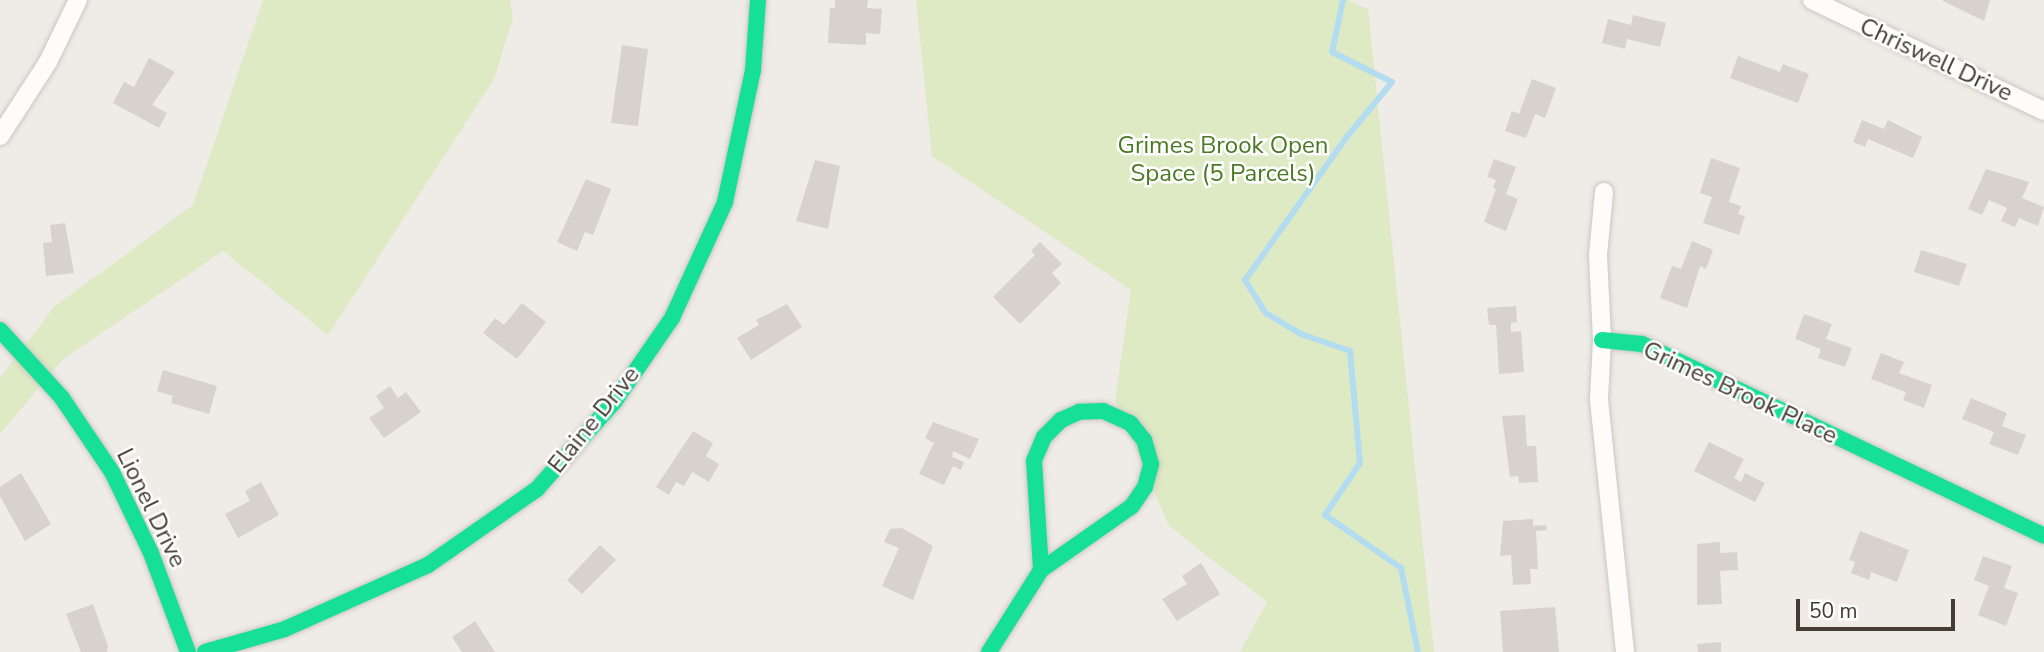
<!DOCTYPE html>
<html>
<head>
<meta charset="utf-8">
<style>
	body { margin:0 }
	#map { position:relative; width:2044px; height:652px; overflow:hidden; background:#efebe6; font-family:"Nunito Sans",sans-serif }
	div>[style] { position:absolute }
	.green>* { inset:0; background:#deeac3 }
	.stream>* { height:6px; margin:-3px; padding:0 3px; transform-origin:3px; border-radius:3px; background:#b3dcf0 }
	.building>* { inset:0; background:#d7d2cd }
	.roads { filter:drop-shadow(0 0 2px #cbc7c2) drop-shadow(0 0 2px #cbc7c2) }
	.street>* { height:18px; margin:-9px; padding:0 9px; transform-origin:9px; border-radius:9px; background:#fdfcfb }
	.fast>* { height:16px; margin:-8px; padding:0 8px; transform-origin:8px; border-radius:8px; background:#16e098 }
	span { translate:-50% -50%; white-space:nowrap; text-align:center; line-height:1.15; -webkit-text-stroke:5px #fff; paint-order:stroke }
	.street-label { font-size:24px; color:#443c32 }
	.park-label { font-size:24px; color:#497923 }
	.scale { position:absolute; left:1796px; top:599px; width:159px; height:32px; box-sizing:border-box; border:4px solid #443c32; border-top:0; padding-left:9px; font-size:21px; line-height:24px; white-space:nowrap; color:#443c32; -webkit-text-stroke:5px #fff; paint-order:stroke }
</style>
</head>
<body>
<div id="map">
	<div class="green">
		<i style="clip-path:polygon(263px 0,510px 0,513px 18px,494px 79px,328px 335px,223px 251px,63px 359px,0 434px,0 378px,54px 307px,193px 205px)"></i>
		<i style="clip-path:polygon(916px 0,1347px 0,1368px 9px,1434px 652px,1240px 652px,1267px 602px,1169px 526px,1115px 401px,1131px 290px,932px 156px)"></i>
	</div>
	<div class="stream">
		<i style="left:1343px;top:0;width:53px;rotate:101.9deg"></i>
		<i style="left:1332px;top:52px;width:67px;rotate:26.6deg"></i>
		<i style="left:1392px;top:82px;width:72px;rotate:129.4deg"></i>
		<i style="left:1346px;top:138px;width:174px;rotate:125.4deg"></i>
		<i style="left:1245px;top:280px;width:39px;rotate:58deg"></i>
		<i style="left:1266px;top:313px;width:41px;rotate:31deg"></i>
		<i style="left:1301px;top:334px;width:52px;rotate:19.1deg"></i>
		<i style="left:1350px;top:351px;width:112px;rotate:84.9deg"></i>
		<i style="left:1360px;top:463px;width:63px;rotate:123.9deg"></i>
		<i style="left:1325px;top:515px;width:93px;rotate:34.9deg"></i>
		<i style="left:1401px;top:568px;width:86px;rotate:78.6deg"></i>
	</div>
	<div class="building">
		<i style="clip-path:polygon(835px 0,868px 0,867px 8px,882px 9px,880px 34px,866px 33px,866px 45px,828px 43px,830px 8px,835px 8px)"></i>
		<i style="clip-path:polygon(1990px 0,1984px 21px,1943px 1px,1943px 0)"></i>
		<i style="clip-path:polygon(1633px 15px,1666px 23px,1660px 47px,1627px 39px,1625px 49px,1602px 43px,1608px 19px,1631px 25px)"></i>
		<i style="clip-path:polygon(622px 45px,648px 49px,638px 126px,611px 123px)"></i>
		<i style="clip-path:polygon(1738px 56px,1780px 72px,1783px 64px,1809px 74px,1798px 103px,1730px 78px)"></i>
		<i style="clip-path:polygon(149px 58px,175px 72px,152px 105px,167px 113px,159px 128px,113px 103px,124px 82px,134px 87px)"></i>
		<i style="clip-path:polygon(1532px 79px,1556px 88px,1545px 118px,1535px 114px,1526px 138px,1505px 131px,1512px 111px,1519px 114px)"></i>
		<i style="clip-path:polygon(1862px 120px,1884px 129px,1888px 120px,1922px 137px,1913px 158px,1868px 139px,1865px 147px,1853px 142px)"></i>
		<i style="clip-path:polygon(1711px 158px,1740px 168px,1729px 202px,1741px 206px,1738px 214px,1745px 216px,1739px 235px,1703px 223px,1712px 197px,1700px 193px)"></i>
		<i style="clip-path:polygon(1494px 159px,1516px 167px,1506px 194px,1518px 199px,1506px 231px,1484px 222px,1496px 189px,1493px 188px,1496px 180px,1487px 177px)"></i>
		<i style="clip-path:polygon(815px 160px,840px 166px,828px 229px,796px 221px)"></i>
		<i style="clip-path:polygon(1986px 169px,2029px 182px,2022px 198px,2044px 207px,2038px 226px,2019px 218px,2015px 227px,2001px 221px,2007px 208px,1989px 200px,1982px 215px,1968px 209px)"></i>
		<i style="clip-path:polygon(586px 179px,611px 189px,593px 235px,585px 232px,577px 251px,557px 242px)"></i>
		<i style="clip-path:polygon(65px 223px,74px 273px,46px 276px,43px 243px,52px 242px,50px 225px)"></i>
		<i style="clip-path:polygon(1692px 241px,1713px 250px,1706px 269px,1700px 266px,1687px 308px,1660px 298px,1672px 266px,1681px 269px)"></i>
		<i style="clip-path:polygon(1040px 242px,1062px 264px,1052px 273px,1061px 283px,1020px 324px,993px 297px,1035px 255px,1031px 251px)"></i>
		<i style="clip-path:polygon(1921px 250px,1967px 264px,1959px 286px,1914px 272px)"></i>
		<i style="clip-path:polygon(522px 303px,546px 322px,517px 359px,483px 333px,495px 318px,504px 325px)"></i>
		<i style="clip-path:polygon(787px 304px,802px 327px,751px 360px,737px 338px,759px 325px,756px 320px)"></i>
		<i style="clip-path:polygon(1516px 306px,1517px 322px,1511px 323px,1511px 332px,1521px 331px,1524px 372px,1499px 374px,1496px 325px,1489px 325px,1487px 308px)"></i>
		<i style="clip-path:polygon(1804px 314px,1832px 324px,1826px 339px,1852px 348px,1845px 367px,1818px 358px,1821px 349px,1795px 339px)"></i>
		<i style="clip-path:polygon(1881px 353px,1904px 362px,1899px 373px,1932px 385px,1924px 408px,1903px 400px,1906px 392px,1871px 379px)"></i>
		<i style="clip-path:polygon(163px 370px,217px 386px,209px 414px,171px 403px,173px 396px,157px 391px)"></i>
		<i style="clip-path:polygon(390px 386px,398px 398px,406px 392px,421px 412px,384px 438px,369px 418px,384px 408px,376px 396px)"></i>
		<i style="clip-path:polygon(1971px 398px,2007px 413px,2002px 426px,2026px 435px,2018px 455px,1989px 444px,1994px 432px,1962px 419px)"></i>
		<i style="clip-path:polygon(1525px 415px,1527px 446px,1536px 446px,1538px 482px,1519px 483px,1518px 476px,1510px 477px,1502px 416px)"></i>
		<i style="clip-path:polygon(933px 422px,979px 439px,970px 459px,953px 451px,952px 457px,964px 462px,961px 470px,953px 466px,944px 485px,919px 474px,934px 443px,925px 438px)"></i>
		<i style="clip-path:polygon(693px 431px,713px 443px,706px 456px,719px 464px,709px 482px,692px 472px,684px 486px,676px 482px,669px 495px,656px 487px)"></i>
		<i style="clip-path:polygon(1709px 442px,1744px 459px,1734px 478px,1741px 482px,1745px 473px,1765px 483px,1755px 502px,1694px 471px)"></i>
		<i style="clip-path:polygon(21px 473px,51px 524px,25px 541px,0 496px,0 487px)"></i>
		<i style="clip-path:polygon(261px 482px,279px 515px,238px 538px,225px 514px,250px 501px,245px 491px)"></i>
		<i style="clip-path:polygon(1533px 519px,1533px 526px,1546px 525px,1547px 530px,1536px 531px,1538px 569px,1530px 569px,1531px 584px,1513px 585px,1511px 555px,1500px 556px,1503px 521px)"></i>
		<i style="clip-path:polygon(902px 528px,933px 546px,913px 600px,882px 586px,899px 548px,884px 542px,890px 529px)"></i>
		<i style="clip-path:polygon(1860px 531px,1909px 550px,1897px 582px,1871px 572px,1869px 580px,1851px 573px,1855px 562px,1849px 560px)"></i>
		<i style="clip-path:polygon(1720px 542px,1720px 553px,1737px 552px,1738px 570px,1720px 571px,1722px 604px,1697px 605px,1697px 544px)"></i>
		<i style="clip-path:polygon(600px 545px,616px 560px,582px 594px,567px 580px)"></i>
		<i style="clip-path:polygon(1983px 556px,2012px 566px,2004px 588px,2018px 593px,2006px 626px,1978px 615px,1989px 586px,1974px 580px)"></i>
		<i style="clip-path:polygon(1201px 563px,1220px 594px,1177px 621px,1162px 599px,1187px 584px,1182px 576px)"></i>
		<i style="clip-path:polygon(93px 604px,108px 646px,107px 652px,81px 652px,66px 614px)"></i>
		<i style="clip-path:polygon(1555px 607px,1559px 652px,1503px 652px,1500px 611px)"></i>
		<i style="clip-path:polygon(475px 621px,495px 652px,462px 652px,452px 637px)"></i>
		<i style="clip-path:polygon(1721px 642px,1721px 652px,1698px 652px,1697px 644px)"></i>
	</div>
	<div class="roads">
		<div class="street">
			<i style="left:1812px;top:0;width:257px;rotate:25.6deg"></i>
			<i style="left:0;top:136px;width:88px;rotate:-57deg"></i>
			<i style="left:48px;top:62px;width:69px;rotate:-64.2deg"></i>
			<i style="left:1604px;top:192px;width:63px;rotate:95.4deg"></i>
			<i style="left:1598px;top:255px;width:85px;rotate:87.3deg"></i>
			<i style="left:1602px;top:340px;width:60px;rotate:92.9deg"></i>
			<i style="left:1599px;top:400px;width:253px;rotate:84.1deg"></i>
		</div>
		<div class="fast">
			<i style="left:0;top:330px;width:92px;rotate:47.6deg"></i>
			<i style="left:62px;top:398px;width:89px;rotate:56deg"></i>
			<i style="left:112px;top:472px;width:90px;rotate:64.3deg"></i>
			<i style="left:151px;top:553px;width:106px;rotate:69.5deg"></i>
			<i style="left:1602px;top:340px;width:40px;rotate:5.7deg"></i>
			<i style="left:1642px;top:344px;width:445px;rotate:25.5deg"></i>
			<i style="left:205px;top:652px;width:83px;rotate:-16deg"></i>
			<i style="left:285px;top:629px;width:157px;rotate:-24.1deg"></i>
			<i style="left:428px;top:565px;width:133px;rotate:-34.9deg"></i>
			<i style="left:537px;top:489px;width:116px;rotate:-48.5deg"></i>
			<i style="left:614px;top:402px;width:102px;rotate:-55.4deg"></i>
			<i style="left:672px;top:318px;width:128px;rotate:-65.4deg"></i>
			<i style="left:725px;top:202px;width:135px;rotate:-78deg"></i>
			<i style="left:753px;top:70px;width:70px;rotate:-85.9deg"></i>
			<i style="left:989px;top:652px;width:97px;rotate:-57.6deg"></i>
			<i style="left:1041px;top:570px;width:111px;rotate:-35.1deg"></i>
			<i style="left:1132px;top:506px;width:23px;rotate:-56deg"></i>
			<i style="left:1145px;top:487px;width:24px;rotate:-75deg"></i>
			<i style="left:1151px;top:464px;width:25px;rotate:-106deg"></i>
			<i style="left:1144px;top:440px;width:22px;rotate:-129deg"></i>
			<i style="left:1130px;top:423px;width:30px;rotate:-156deg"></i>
			<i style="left:1103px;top:411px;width:24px;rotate:178deg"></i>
			<i style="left:1079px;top:412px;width:20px;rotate:156deg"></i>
			<i style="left:1061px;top:420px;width:24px;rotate:135deg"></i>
			<i style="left:1044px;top:437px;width:26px;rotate:113deg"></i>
			<i style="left:1034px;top:461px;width:109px;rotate:86.3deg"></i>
		</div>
	</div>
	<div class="street-label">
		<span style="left:1936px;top:60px;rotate:25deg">Chriswell Drive</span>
		<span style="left:1740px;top:393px;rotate:25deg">Grimes Brook Place</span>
		<span style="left:594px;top:420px;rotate:-51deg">Elaine Drive</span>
		<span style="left:151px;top:508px;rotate:64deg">Lionel Drive</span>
	</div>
	<div class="park-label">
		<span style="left:1223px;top:160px">Grimes Brook Open<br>Space (5 Parcels)</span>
	</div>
	<div class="scale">50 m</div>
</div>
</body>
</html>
